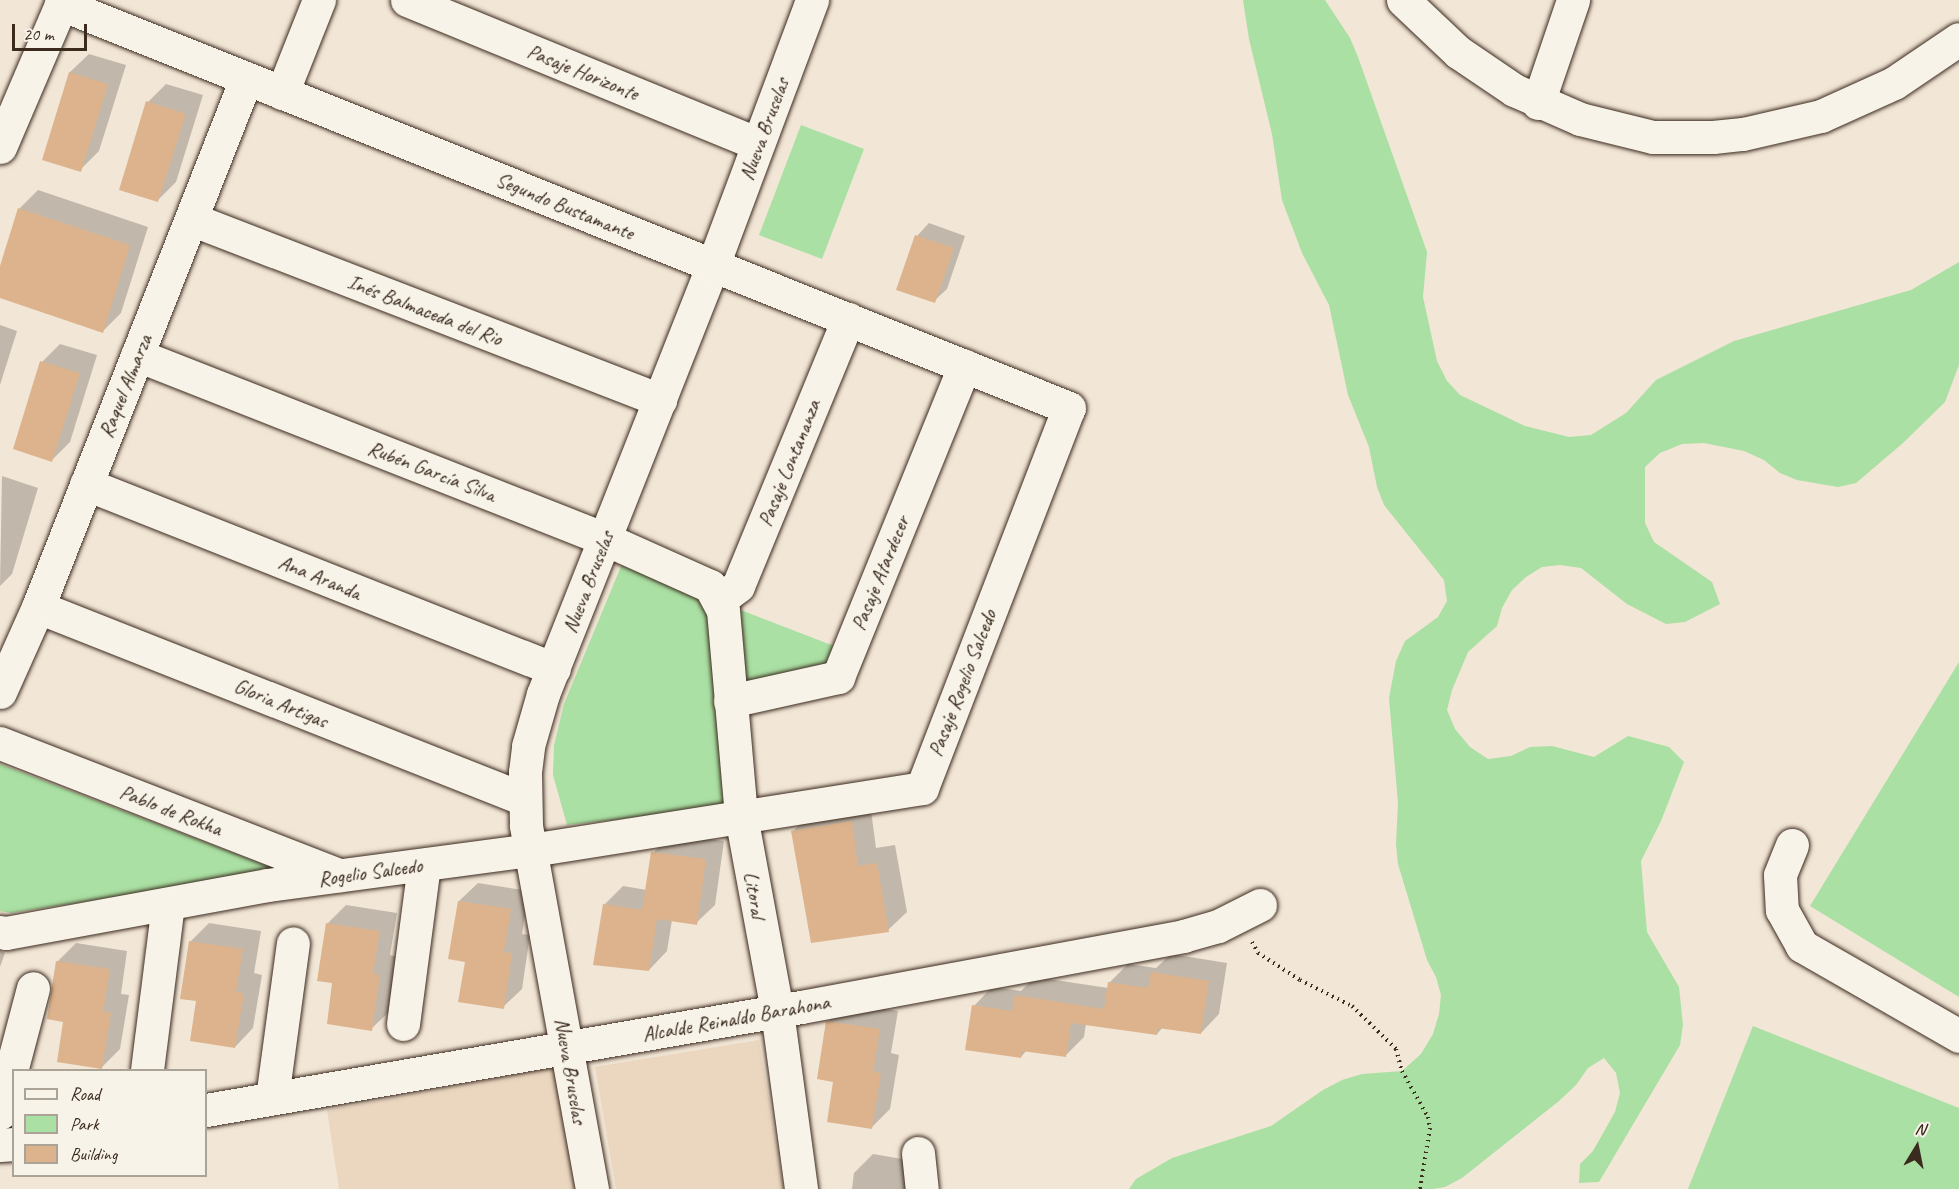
<!DOCTYPE html>
<html>
<head>
<meta charset="utf-8">
<style>
	body { margin:0 }
	#map { position:relative; width:1959px; height:1189px; overflow:hidden; background:#f2e6d6; font-family:Caveat,sans-serif }
	div>[style] { position:absolute }
	.built>* { inset:0; background:#ebd7c0 }
	.green>* { inset:0; background:#aae0a3 }
	.shadow>* { inset:0; background:#0003 }
	.building>* { inset:0; background:#dcb38c }
	.path>* { height:4px; margin-top:-2px; transform-origin:0; background:repeating-linear-gradient(90deg,#3b2a1e 0 1.5px,transparent 0 6px) }
	.roads { filter:drop-shadow(0 0 2px #3b2a1e) drop-shadow(0 0 2px #3b2a1e) }
	.minor>* { height:33px; margin:-16.5px; padding:0 16.5px; transform-origin:16.5px; border-radius:16.5px; background:#f7f3e8 }
	span { translate:-50% -50%; white-space:nowrap; text-align:center; line-height:1.15; -webkit-text-stroke:5px #f7f3e8; paint-order:stroke }
	.street-label { font-size:21px; color:#3b2a1e }
	.legend { position:absolute; left:12px; top:1069px; width:195px; height:108px; box-sizing:border-box; background:#f7f3e8; border:2px solid #aca397; margin:0; padding:8px 10px; list-style:none; font-size:18px; color:#3b2a1e }
	.legend li { display:flex; align-items:center; gap:12px; height:30px }
	.legend b { width:30px; border:2px solid #aca397 }
	.north { position:absolute; left:1887px; top:1117px; width:60px; height:60px; -webkit-text-stroke:4px #f7f3e8; paint-order:stroke; rotate:10deg; font-size:16px; font-weight:700; line-height:24px; text-align:center; color:#3b2a1e }
	.north::after { content:''; display:block; margin:auto; width:21px; height:27px; background:#3b2a1e; clip-path:polygon(50% 0,100% 100%,50% 72%,0 100%) }
	.scale { position:absolute; left:12px; top:24px; width:75px; height:27px; box-sizing:border-box; border:3px solid #3b2a1e; border-top:0; padding-left:8px; font-size:18px; line-height:21px; white-space:nowrap; color:#3b2a1e; -webkit-text-stroke:4px #f7f3e8; paint-order:stroke }
</style>
</head>
<body>
<div id="map">
	<div class="built">
		<i style="clip-path:polygon(759px 1040px,784px 1189px,616px 1189px,595px 1067px)"></i>
		<i style="clip-path:polygon(559px 1067px,579px 1189px,339px 1189px,327px 1110px)"></i>
	</div>
	<div class="green">
		<i style="clip-path:polygon(1243px 0,1325px 0,1350px 38px,1358px 57px,1427px 252px,1423px 297px,1437px 361px,1447px 381px,1460px 395px,1525px 426px,1569px 437px,1591px 435px,1626px 413px,1656px 380px,1734px 341px,1911px 290px,1959px 262px,1959px 365px,1945px 402px,1903px 443px,1856px 483px,1838px 487px,1797px 480px,1780px 473px,1764px 460px,1744px 451px,1704px 443px,1682px 444px,1660px 453px,1645px 467px,1645px 523px,1654px 542px,1712px 582px,1720px 604px,1685px 622px,1666px 624px,1627px 604px,1581px 568px,1560px 565px,1542px 567px,1526px 577px,1512px 590px,1502px 608px,1497px 626px,1468px 652px,1452px 690px,1447px 710px,1455px 729px,1470px 747px,1488px 759px,1511px 756px,1530px 747px,1552px 746px,1594px 757px,1628px 736px,1669px 747px,1684px 762px,1661px 821px,1641px 861px,1647px 932px,1679px 987px,1683px 1025px,1680px 1045px,1599px 1182px,1579px 1183px,1580px 1164px,1593px 1151px,1615px 1112px,1620px 1093px,1616px 1073px,1604px 1058px,1588px 1068px,1576px 1085px,1559px 1101px,1462px 1178px,1445px 1187px,1433px 1189px,1129px 1189px,1136px 1179px,1172px 1158px,1271px 1126px,1323px 1090px,1342px 1080px,1362px 1074px,1402px 1071px,1421px 1054px,1433px 1034px,1439px 1014px,1441px 995px,1436px 977px,1427px 960px,1398px 864px,1396px 844px,1398px 803px,1389px 698px,1396px 661px,1405px 641px,1438px 617px,1447px 601px,1444px 580px,1384px 505px,1377px 487px,1369px 447px,1348px 395px,1329px 305px,1302px 253px,1282px 200px,1272px 134px,1249px 39px)"></i>
		<i style="clip-path:polygon(801px 125px,864px 149px,822px 259px,759px 235px)"></i>
		<i style="clip-path:polygon(622px 564px,834px 646px,824px 670px,717px 689px,730px 807px,567px 825px,553px 775px,554px 745px,564px 704px)"></i>
		<i style="clip-path:polygon(1959px 662px,1959px 997px,1810px 906px)"></i>
		<i style="clip-path:polygon(0 764px,281px 871px,11px 913px,0 911px)"></i>
		<i style="clip-path:polygon(1753px 1026px,1959px 1108px,1959px 1189px,1688px 1189px)"></i>
	</div>
	<div class="shadow">
		<i style="clip-path:polygon(89px 54px,126px 65px,99px 151px,80px 170px,70px 72px)"></i>
		<i style="clip-path:polygon(166px 84px,203px 95px,176px 182px,158px 200px,148px 102px)"></i>
		<i style="clip-path:polygon(38px 190px,148px 227px,121px 313px,102px 332px,0 297px,0 271px,20px 208px)"></i>
		<i style="clip-path:polygon(929px 223px,965px 236px,947px 289px,934px 301px,917px 236px)"></i>
		<i style="clip-path:polygon(0 325px,17px 331px,0 385px)"></i>
		<i style="clip-path:polygon(60px 344px,97px 355px,70px 442px,52px 460px,42px 362px)"></i>
		<i style="clip-path:polygon(2px 476px,38px 488px,12px 574px,0 586px)"></i>
		<i style="clip-path:polygon(870px 803px,876px 848px,895px 845px,907px 912px,888px 930px,793px 831px,812px 813px)"></i>
		<i style="clip-path:polygon(671px 834px,724px 841px,715px 905px,696px 923px,672px 920px,667px 951px,649px 970px,604px 905px,623px 886px,647px 890px,653px 853px)"></i>
		<i style="clip-path:polygon(478px 883px,529px 891px,522px 934px,530px 935px,522px 989px,503px 1007px,466px 960px,459px 901px)"></i>
		<i style="clip-path:polygon(346px 905px,397px 913px,390px 955px,398px 957px,390px 1011px,371px 1029px,334px 982px,328px 923px)"></i>
		<i style="clip-path:polygon(209px 923px,261px 931px,254px 973px,262px 975px,253px 1028px,235px 1047px,198px 1000px,191px 941px)"></i>
		<i style="clip-path:polygon(76px 943px,127px 951px,121px 994px,129px 995px,120px 1049px,102px 1067px,65px 1020px,58px 961px)"></i>
		<i style="clip-path:polygon(0 951px,5px 953px,0 967px)"></i>
		<i style="clip-path:polygon(1171px 954px,1227px 963px,1219px 1014px,1201px 1033px,1163px 1027px,1157px 1034px,1086px 1024px,1084px 1037px,1065px 1056px,1027px 1050px,1021px 1057px,974px 1006px,992px 987px,1021px 991px,1035px 977px,1108px 988px,1109px 983px,1128px 964px,1156px 968px)"></i>
		<i style="clip-path:polygon(846px 1003px,898px 1011px,891px 1053px,899px 1055px,890px 1109px,872px 1127px,835px 1080px,828px 1022px)"></i>
		<i style="clip-path:polygon(873px 1154px,920px 1162px,920px 1189px,852px 1189px,854px 1173px)"></i>
	</div>
	<div class="building">
		<i style="clip-path:polygon(69px 72px,108px 84px,81px 172px,42px 160px)"></i>
		<i style="clip-path:polygon(146px 101px,186px 114px,158px 202px,119px 190px)"></i>
		<i style="clip-path:polygon(18px 208px,130px 245px,103px 333px,0 298px,0 266px)"></i>
		<i style="clip-path:polygon(915px 235px,954px 248px,935px 303px,896px 290px)"></i>
		<i style="clip-path:polygon(40px 361px,80px 373px,52px 462px,13px 449px)"></i>
		<i style="clip-path:polygon(852px 821px,858px 866px,877px 863px,889px 932px,811px 943px,791px 831px)"></i>
		<i style="clip-path:polygon(651px 852px,706px 859px,697px 925px,657px 919px,649px 971px,593px 965px,603px 904px,642px 910px)"></i>
		<i style="clip-path:polygon(458px 901px,511px 909px,504px 952px,512px 953px,504px 1009px,458px 1002px,465px 962px,448px 959px)"></i>
		<i style="clip-path:polygon(326px 923px,380px 931px,373px 974px,380px 975px,372px 1031px,327px 1024px,332px 983px,317px 981px)"></i>
		<i style="clip-path:polygon(189px 941px,243px 949px,236px 992px,244px 993px,235px 1048px,190px 1041px,196px 1001px,180px 999px)"></i>
		<i style="clip-path:polygon(56px 961px,110px 969px,103px 1012px,111px 1013px,102px 1069px,57px 1062px,63px 1022px,47px 1019px)"></i>
		<i style="clip-path:polygon(1151px 972px,1209px 981px,1201px 1034px,1158px 1028px,1157px 1035px,1071px 1023px,1066px 1057px,1022px 1051px,1021px 1058px,965px 1050px,972px 1005px,1012px 1011px,1015px 995px,1104px 1009px,1108px 982px,1148px 988px)"></i>
		<i style="clip-path:polygon(826px 1021px,880px 1029px,873px 1072px,881px 1073px,872px 1129px,827px 1122px,833px 1082px,817px 1079px)"></i>
	</div>
	<div class="path">
		<i style="left:1252px;top:942px;width:13px;rotate:61deg"></i>
		<i style="left:1258px;top:953px;width:50px;rotate:32.7deg"></i>
		<i style="left:1300px;top:980px;width:58px;rotate:26.6deg"></i>
		<i style="left:1352px;top:1006px;width:62px;rotate:44.3deg"></i>
		<i style="left:1396px;top:1049px;width:23px;rotate:75deg"></i>
		<i style="left:1402px;top:1071px;width:53px;rotate:60.5deg"></i>
		<i style="left:1428px;top:1117px;width:11px;rotate:80deg"></i>
		<i style="left:1430px;top:1128px;width:62px;rotate:99.3deg"></i>
	</div>
	<div class="roads">
		<div class="minor">
			<i style="left:407px;top:0;width:379px;rotate:22.3deg"></i>
			<i style="left:1403px;top:0;width:76px;rotate:43.4deg"></i>
			<i style="left:1458px;top:52px;width:68px;rotate:34.2deg"></i>
			<i style="left:1514px;top:90px;width:72px;rotate:23.7deg"></i>
			<i style="left:1580px;top:119px;width:75px;rotate:13.9deg"></i>
			<i style="left:1653px;top:137px;width:60px"></i>
			<i style="left:1713px;top:137px;width:30px;rotate:-6deg"></i>
			<i style="left:1743px;top:134px;width:80px;rotate:-13deg"></i>
			<i style="left:1821px;top:116px;width:80px;rotate:-24.3deg"></i>
			<i style="left:1894px;top:83px;width:78px;rotate:-34.1deg"></i>
			<i style="left:282px;top:93px;width:100px;rotate:-68.3deg"></i>
			<i style="left:1538px;top:103px;width:109px;rotate:-71.2deg"></i>
			<i style="left:0;top:147px;width:160px;rotate:-66.8deg"></i>
			<i style="left:191px;top:219px;width:503px;rotate:21.1deg"></i>
			<i style="left:137px;top:355px;width:503px;rotate:21.46deg"></i>
			<i style="left:605px;top:539px;width:115px;rotate:24.1deg"></i>
			<i style="left:710px;top:586px;width:27px;rotate:62deg"></i>
			<i style="left:723px;top:610px;width:207px;rotate:85deg"></i>
			<i style="left:741px;top:816px;width:198px;rotate:79.5deg"></i>
			<i style="left:777px;top:1011px;width:180px;rotate:82.3deg"></i>
			<i style="left:86px;top:484px;width:503px;rotate:21.57deg"></i>
			<i style="left:720px;top:600px;width:23px;rotate:-38deg"></i>
			<i style="left:738px;top:586px;width:289px;rotate:-67.6deg"></i>
			<i style="left:38px;top:607px;width:523px;rotate:21.56deg"></i>
			<i style="left:0;top:692px;width:93px;rotate:-65.9deg"></i>
			<i style="left:38px;top:607px;width:567px;rotate:-68.5deg"></i>
			<i style="left:730px;top:701px;width:111px;rotate:-12.5deg"></i>
			<i style="left:838px;top:677px;width:336px;rotate:-67.9deg"></i>
			<i style="left:0;top:743px;width:364px;rotate:21.3deg"></i>
			<i style="left:1792px;top:845px;width:32px;rotate:112deg"></i>
			<i style="left:1780px;top:875px;width:35px;rotate:87deg"></i>
			<i style="left:1782px;top:910px;width:41px;rotate:60.9deg"></i>
			<i style="left:1802px;top:946px;width:181px;rotate:29.8deg"></i>
			<i style="left:0;top:932px;width:6px;rotate:9deg"></i>
			<i style="left:6px;top:933px;width:266px;rotate:-10.4deg"></i>
			<i style="left:268px;top:885px;width:265px;rotate:-7.6deg"></i>
			<i style="left:531px;top:850px;width:396px;rotate:-9deg"></i>
			<i style="left:922px;top:788px;width:407px;rotate:-68.9deg"></i>
			<i style="left:1069px;top:408px;width:1086px;rotate:-158.16deg"></i>
			<i style="left:403px;top:1024px;width:160px;rotate:-82.5deg"></i>
			<i style="left:147px;top:1070px;width:167px;rotate:-82.8deg"></i>
			<i style="left:272px;top:1098px;width:156px;rotate:-82.3deg"></i>
			<i style="left:206px;top:1110px;width:604px;rotate:-9.82deg"></i>
			<i style="left:801px;top:1007px;width:389px;rotate:-10.5deg"></i>
			<i style="left:1183px;top:936px;width:36px;rotate:-16deg"></i>
			<i style="left:1218px;top:926px;width:47px;rotate:-26.6deg"></i>
			<i style="left:0;top:1113px;width:129px;rotate:-75.2deg"></i>
			<i style="left:0;top:1145px;width:14px;rotate:-4deg"></i>
			<i style="left:918px;top:1153px;width:36px;rotate:84deg"></i>
			<i style="left:592px;top:1189px;width:370px;rotate:-100.3deg"></i>
			<i style="left:526px;top:825px;width:53px;rotate:-91.1deg"></i>
			<i style="left:525px;top:772px;width:26px;rotate:-83deg"></i>
			<i style="left:528px;top:746px;width:54px;rotate:-73.9deg"></i>
			<i style="left:543px;top:694px;width:461px;rotate:-68.4deg"></i>
			<i style="left:713px;top:265px;width:283px;rotate:-69.5deg"></i>
		</div>
	</div>
	<div class="street-label">
		<span style="left:583px;top:72px;rotate:22deg">Pasaje Horizonte</span>
		<span style="left:764px;top:129px;rotate:-70deg">Nueva Bruselas</span>
		<span style="left:565px;top:206px;rotate:22deg">Segundo Bustamante</span>
		<span style="left:425px;top:310px;rotate:21deg">Inés Balmaceda del Rio</span>
		<span style="left:125px;top:386px;rotate:-68deg">Raquel Almarza</span>
		<span style="left:789px;top:463px;rotate:-68deg">Pasaje Lontananza</span>
		<span style="left:432px;top:471px;rotate:21deg">Rubén García Silva</span>
		<span style="left:880px;top:573px;rotate:-68deg">Pasaje Atardecer</span>
		<span style="left:320px;top:577px;rotate:22deg">Ana Aranda</span>
		<span style="left:588px;top:582px;rotate:-69deg">Nueva Bruselas</span>
		<span style="left:962px;top:683px;rotate:-69deg">Pasaje Rogelio Salcedo</span>
		<span style="left:281px;top:703px;rotate:22deg">Gloria Artigas</span>
		<span style="left:171px;top:810px;rotate:21deg">Pablo de Rokha</span>
		<span style="left:370px;top:872px;rotate:-8deg">Rogelio Salcedo</span>
		<span style="left:755px;top:895px;rotate:80deg">Litoral</span>
		<span style="left:736px;top:1018px;rotate:-10deg">Alcalde Reinaldo Barahona</span>
		<span style="left:571px;top:1071px;rotate:80deg">Nueva Bruselas</span>
	</div>
	<ul class="legend">
	<li><b style="height:8px;background:#f7f3e8"></b>Road</li>
	<li><b style="height:16px;background:#aae0a3"></b>Park</li>
	<li><b style="height:16px;background:#dcb38c"></b>Building</li>
	</ul>
	<div class="north">N</div>
	<div class="scale">20 m</div>
</div>
</body>
</html>
